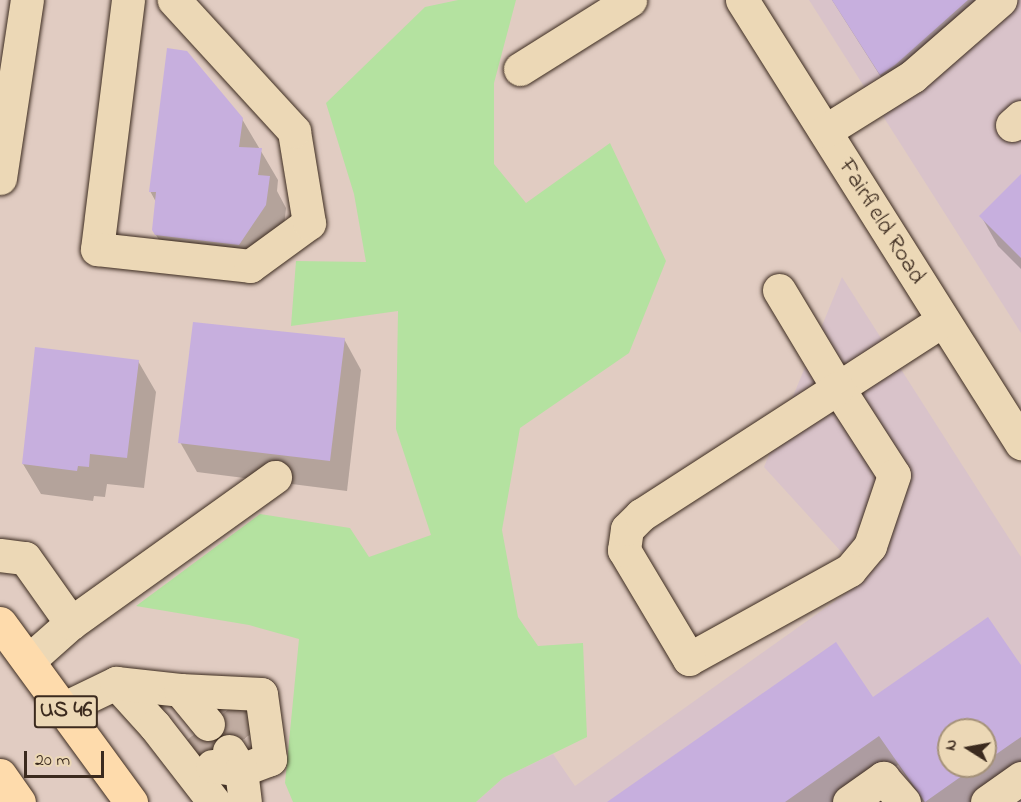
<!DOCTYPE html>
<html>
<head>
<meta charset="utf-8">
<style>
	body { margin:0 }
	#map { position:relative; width:1021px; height:802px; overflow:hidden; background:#e1ccc2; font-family:"Indie Flower",sans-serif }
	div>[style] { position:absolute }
	.built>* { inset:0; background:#d9c3ca }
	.green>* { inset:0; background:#b4e2a0 }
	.shadow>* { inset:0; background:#0003 }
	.building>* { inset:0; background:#c7afde }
	.minor-tunnel>* { height:33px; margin-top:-16.5px; transform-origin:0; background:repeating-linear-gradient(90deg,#c0aca1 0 33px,transparent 0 49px) }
	.roads { filter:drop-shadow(0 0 2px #3b2a1e) drop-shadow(0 0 2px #3b2a1e) }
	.minor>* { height:33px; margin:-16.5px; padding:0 16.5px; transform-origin:16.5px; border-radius:16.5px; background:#ecd8b6 }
	.highway>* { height:33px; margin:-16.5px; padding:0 16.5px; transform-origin:16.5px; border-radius:16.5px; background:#fedbac }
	span { translate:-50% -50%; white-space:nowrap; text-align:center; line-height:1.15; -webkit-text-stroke:6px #ecd8b6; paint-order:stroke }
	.shield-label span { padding:2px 4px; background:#ecd8b6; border:2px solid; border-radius:4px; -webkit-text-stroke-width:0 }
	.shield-label { font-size:22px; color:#3b2a1e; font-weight:700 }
	.street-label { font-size:24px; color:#3b2a1e }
	.north { position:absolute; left:937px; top:718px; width:60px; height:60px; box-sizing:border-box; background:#ecd8b6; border:2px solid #a59279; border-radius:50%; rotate:281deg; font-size:16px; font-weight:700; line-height:24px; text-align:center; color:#3b2a1e }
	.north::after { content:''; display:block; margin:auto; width:21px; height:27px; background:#3b2a1e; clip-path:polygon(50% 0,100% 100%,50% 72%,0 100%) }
	.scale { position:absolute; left:24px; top:751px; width:80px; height:27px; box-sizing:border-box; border:3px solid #3b2a1e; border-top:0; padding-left:8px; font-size:18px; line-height:21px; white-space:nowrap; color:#3b2a1e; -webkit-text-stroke:4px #ecd8b6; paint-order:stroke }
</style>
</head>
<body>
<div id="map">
	<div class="built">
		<i style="clip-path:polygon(809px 0,1021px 0,1021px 333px)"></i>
		<i style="clip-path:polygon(evenodd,842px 277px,1021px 557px,1021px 802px,476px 802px,503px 778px,553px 754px,575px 786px,866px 579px,764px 467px,842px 277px,949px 730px,985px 730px,985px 766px,949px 766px,949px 730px)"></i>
	</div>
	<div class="green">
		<i style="clip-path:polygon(458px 0,516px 0,494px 83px,494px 164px,526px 203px,610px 143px,666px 261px,629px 353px,520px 428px,502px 530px,518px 617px,538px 646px,583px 643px,587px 737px,503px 778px,476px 802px,293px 802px,285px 783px,299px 639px,249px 625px,136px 606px,260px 514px,350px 528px,369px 557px,431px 535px,396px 429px,398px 311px,291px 326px,296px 261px,366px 262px,354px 194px,326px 103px,425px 7px)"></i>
	</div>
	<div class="shadow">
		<i style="clip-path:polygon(832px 0,1014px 0,898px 104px)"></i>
		<i style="clip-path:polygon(242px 119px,278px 180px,277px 191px,286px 208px,283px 236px,257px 274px,174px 265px,156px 235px,156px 202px,150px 191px)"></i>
		<i style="clip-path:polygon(1021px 176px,1021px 269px,998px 246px,981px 216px)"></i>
		<i style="clip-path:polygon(344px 339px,361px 370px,347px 491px,197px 472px,180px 442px)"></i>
		<i style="clip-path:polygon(37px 349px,138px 361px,156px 392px,144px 488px,107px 484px,105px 497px,94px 496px,93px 501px,41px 494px,23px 464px)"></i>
		<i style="clip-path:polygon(evenodd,1021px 668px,1021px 777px,985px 802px,923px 802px,898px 765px,845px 802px,610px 802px,873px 699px,1021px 668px,949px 730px,985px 730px,985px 766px,949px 766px,949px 730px)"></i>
	</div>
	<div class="building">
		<i style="clip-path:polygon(832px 0,968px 0,895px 65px,880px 75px)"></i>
		<i style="clip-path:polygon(167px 48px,187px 51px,243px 118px,239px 147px,262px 148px,258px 175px,270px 176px,266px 205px,239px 245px,155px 235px,152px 230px,156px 192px,149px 192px)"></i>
		<i style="clip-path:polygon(1021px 174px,1021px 258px,979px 216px)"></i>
		<i style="clip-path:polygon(193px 322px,345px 338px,330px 461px,178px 443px)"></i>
		<i style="clip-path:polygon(35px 347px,139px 360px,127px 458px,90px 454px,89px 467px,78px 466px,77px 471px,22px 464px)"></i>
		<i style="clip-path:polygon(988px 617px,1021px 665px,1021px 737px,985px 762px,985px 730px,949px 730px,949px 766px,976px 766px,925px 802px,879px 736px,785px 802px,607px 802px,836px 642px,873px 697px)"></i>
	</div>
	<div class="minor-tunnel">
		<i style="left:227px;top:710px;width:34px;rotate:52deg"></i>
		<i style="left:189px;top:738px;width:36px;rotate:51deg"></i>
	</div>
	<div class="roads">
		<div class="minor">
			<i style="left:128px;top:0;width:251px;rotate:97.1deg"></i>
			<i style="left:97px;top:249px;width:154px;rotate:6.3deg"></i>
			<i style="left:250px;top:266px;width:73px;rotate:-36.1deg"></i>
			<i style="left:309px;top:223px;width:93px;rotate:-99.3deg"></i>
			<i style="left:294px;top:131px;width:178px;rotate:-132.5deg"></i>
			<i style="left:742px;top:0;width:524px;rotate:57.8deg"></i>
			<i style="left:520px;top:69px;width:130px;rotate:-32.1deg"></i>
			<i style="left:1012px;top:125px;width:12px;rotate:-42deg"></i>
			<i style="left:825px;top:131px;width:104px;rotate:-32deg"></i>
			<i style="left:913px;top:76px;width:116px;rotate:-41.1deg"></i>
			<i style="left:0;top:178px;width:180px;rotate:-81.4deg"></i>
			<i style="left:779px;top:290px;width:114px;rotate:59deg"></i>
			<i style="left:838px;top:388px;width:125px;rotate:-32.9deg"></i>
			<i style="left:838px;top:388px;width:103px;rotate:57.2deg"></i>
			<i style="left:894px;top:475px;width:75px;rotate:108.7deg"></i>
			<i style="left:870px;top:546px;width:31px;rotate:130deg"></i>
			<i style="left:850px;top:570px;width:184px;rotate:151.1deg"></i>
			<i style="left:689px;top:659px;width:127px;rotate:-120.8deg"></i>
			<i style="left:624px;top:550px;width:21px;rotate:-82deg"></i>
			<i style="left:627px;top:529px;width:20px;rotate:-45deg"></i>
			<i style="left:641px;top:515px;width:234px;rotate:-32.8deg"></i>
			<i style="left:0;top:555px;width:25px;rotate:7deg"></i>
			<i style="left:25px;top:558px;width:80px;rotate:54.7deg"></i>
			<i style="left:71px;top:623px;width:57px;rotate:138.5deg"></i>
			<i style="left:71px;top:623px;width:251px;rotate:-35.6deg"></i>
			<i style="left:116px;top:683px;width:58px;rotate:47.8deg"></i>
			<i style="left:155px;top:726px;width:96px;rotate:52.2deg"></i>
			<i style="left:180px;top:690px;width:81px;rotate:2.8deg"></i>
			<i style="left:261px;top:694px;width:66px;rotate:82.1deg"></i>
			<i style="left:270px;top:759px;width:31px;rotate:159deg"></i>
			<i style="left:241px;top:770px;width:29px;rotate:-172deg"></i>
			<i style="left:64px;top:708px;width:58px;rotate:-25.7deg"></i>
			<i style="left:116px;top:683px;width:64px;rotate:6.2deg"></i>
			<i style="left:180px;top:690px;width:44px;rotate:50.5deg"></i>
			<i style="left:229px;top:751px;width:22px;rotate:58deg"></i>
			<i style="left:241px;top:770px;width:32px;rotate:83deg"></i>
			<i style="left:849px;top:802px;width:42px;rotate:-35.2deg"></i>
			<i style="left:883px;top:778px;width:32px;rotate:49deg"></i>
			<i style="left:987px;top:802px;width:42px;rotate:-35.2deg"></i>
		</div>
		<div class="highway">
			<i style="left:0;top:623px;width:222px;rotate:53.8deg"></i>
			<i style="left:0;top:775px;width:33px;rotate:55deg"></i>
		</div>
	</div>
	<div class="shield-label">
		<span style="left:66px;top:712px">US 46</span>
	</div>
	<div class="street-label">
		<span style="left:881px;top:222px;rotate:58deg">Fairfield Road</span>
	</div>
	<div class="north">N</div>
	<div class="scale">20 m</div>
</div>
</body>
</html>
